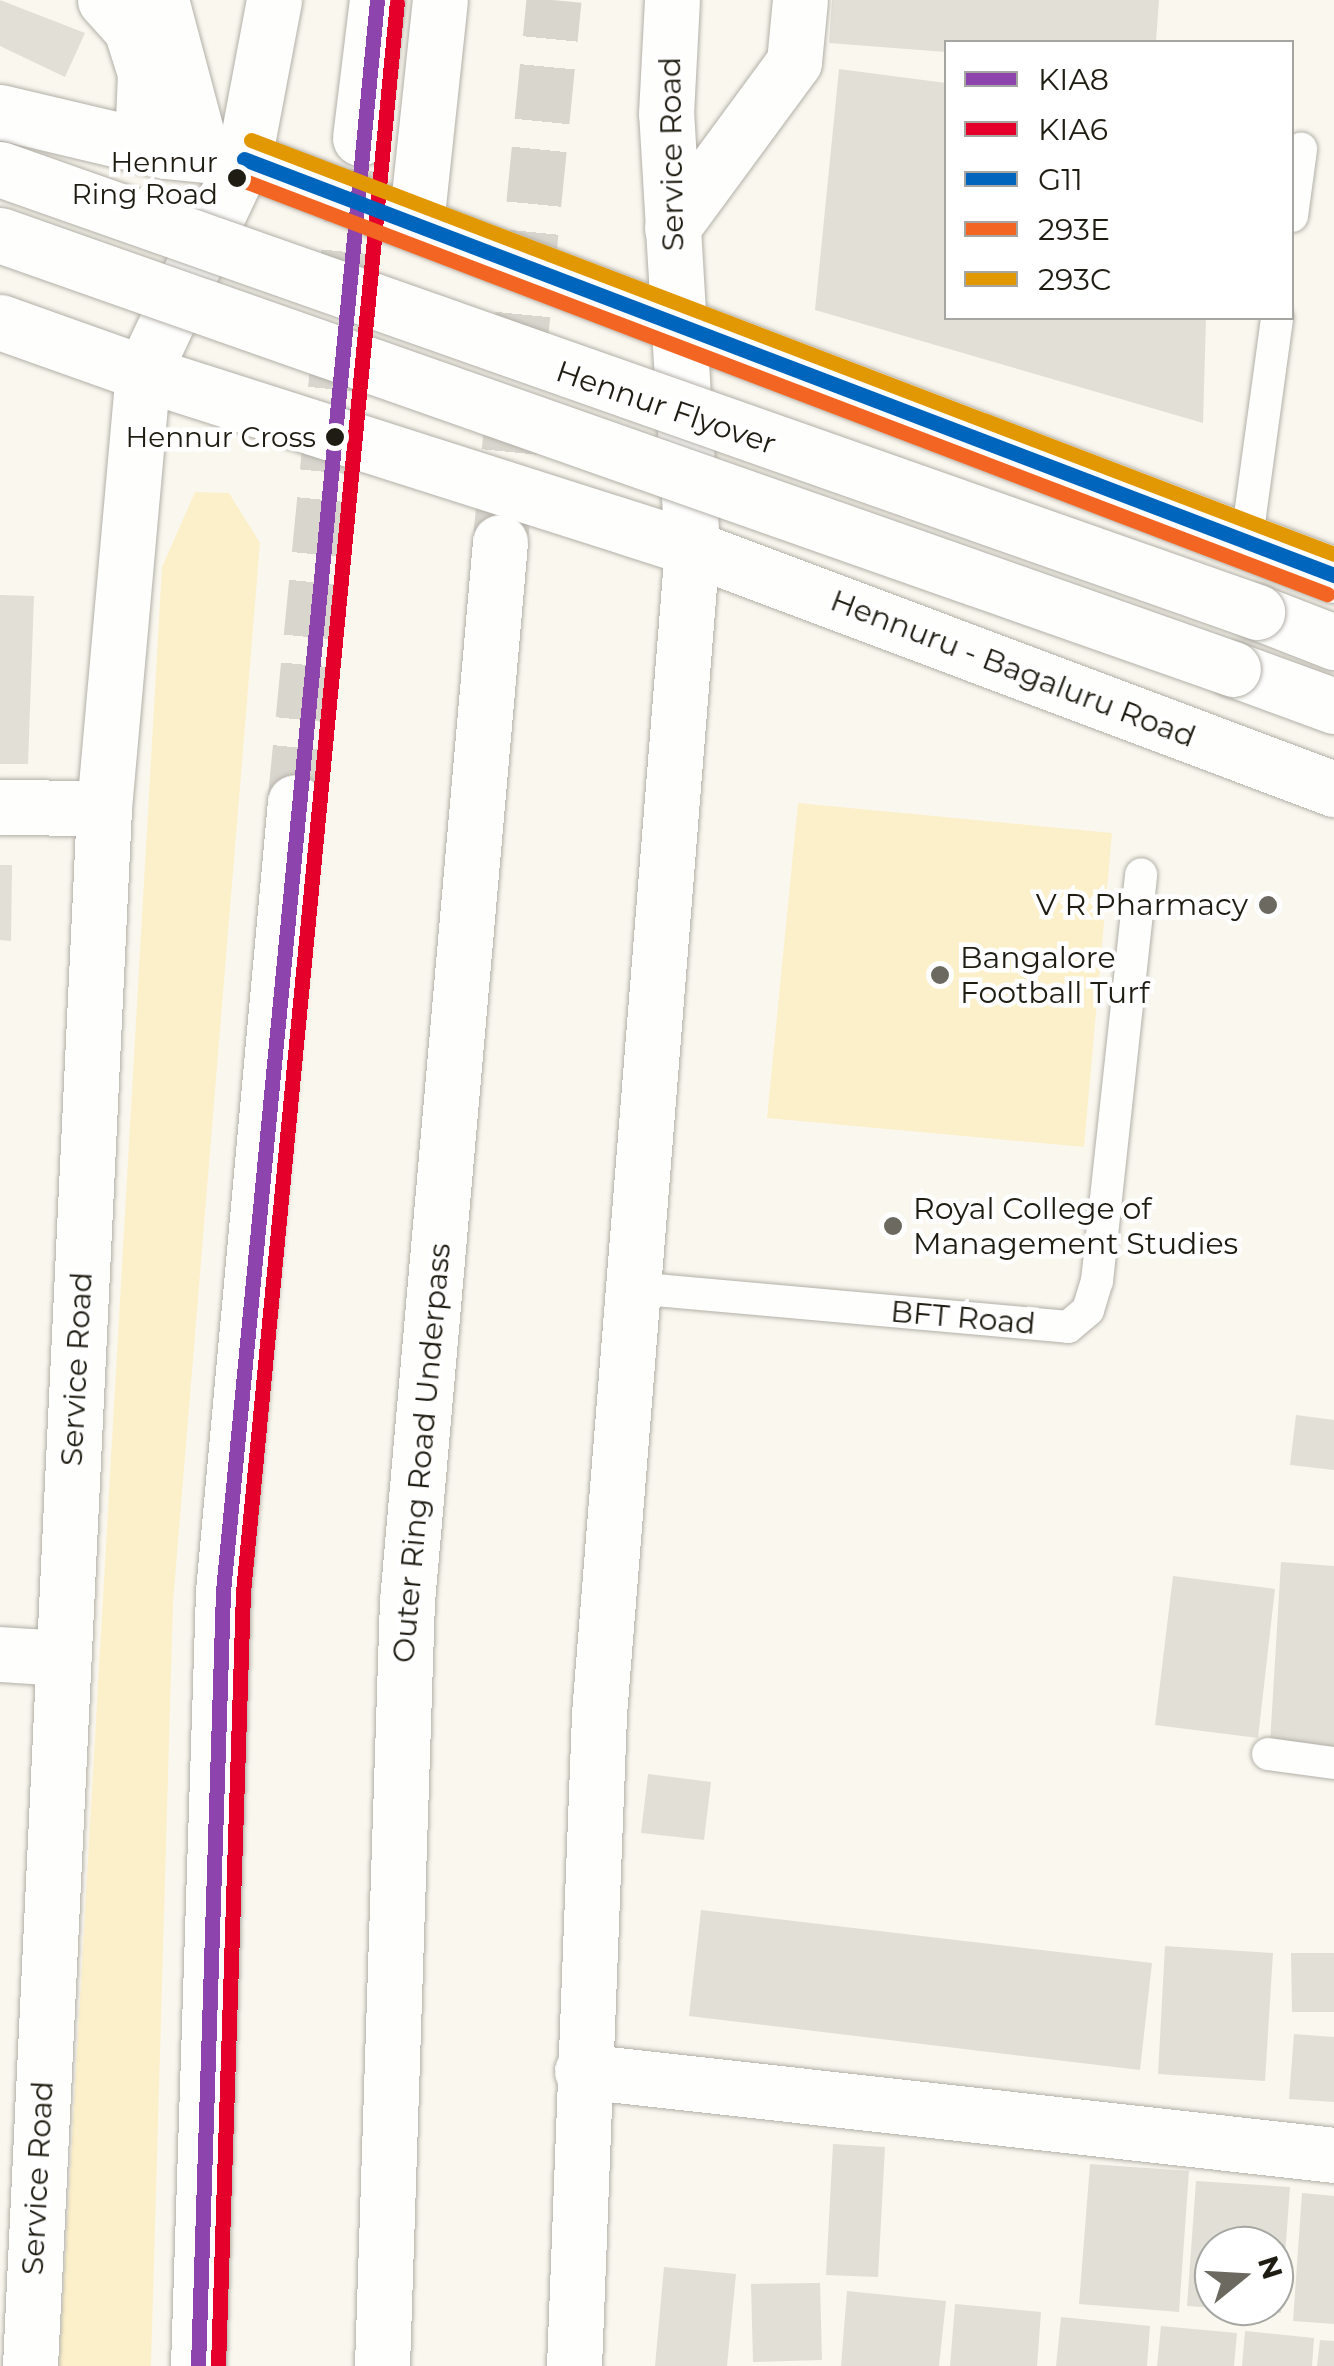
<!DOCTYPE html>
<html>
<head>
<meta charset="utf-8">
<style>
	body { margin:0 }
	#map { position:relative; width:1334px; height:2366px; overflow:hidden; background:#faf7ef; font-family:Montserrat,sans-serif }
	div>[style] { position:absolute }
	.green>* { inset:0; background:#fcf0ca }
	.building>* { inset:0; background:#e2dfd6 }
	.trunk-tunnel>* { height:55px; margin-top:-27.5px; transform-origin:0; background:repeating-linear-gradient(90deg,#d9d6ce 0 55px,transparent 0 83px) }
	.roads { filter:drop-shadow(0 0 2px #b2afa7) drop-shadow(0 0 2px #b2afa7) }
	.service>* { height:32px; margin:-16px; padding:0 16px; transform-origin:16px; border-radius:16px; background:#fefefd }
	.minor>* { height:55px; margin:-27.5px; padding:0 27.5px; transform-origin:27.5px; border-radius:27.5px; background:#fefefd }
	.tertiary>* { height:55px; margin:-27.5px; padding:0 27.5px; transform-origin:27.5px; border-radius:27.5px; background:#fefefd }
	.secondary>* { height:55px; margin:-27.5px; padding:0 27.5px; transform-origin:27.5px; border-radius:27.5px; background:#fefefd }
	.primary>* { height:55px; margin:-27.5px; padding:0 27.5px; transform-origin:27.5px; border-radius:27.5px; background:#fefefd }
	.trunk>* { height:55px; margin:-27.5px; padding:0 27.5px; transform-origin:27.5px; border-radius:27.5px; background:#fefefd }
	.bridges { filter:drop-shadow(0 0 2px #b2afa7) drop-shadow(0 0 2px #b2afa7) }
	.secondary-bridge>* { height:55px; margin:-27.5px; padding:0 27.5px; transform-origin:27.5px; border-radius:27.5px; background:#fefefd }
	.bus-1>* { height:15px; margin:-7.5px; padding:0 7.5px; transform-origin:7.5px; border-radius:7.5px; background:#8e44ad }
	.bus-2>* { height:15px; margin:-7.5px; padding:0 7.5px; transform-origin:7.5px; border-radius:7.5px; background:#e4002b }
	.bus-3>* { height:15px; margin:-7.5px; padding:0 7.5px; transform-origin:7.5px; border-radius:7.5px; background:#0065bd }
	.bus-4>* { height:15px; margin:-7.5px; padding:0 7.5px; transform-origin:7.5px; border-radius:7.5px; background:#f26522 }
	.bus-5>* { height:15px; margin:-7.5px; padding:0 7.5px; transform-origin:7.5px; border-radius:7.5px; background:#e19802 }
	.dots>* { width:28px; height:28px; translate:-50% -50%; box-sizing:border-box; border:5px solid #fff; border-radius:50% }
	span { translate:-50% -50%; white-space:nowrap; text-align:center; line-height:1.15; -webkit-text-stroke:9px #fff; paint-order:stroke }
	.bus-label { font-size:28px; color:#1f1d13 }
	.right { translate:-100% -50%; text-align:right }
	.street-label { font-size:30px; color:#1f1d13 }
	.poi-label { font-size:30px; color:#1f1d13 }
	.left { translate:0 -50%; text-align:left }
	.legend { position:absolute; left:944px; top:40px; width:350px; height:280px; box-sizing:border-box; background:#fff; border:2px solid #a5a5a1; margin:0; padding:12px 18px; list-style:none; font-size:30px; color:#1f1d13 }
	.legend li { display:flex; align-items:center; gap:20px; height:50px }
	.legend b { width:50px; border:2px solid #a5a5a1 }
	.north { position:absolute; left:1194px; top:2226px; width:100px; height:100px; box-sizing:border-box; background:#fff; border:2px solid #a5a5a1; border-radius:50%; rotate:72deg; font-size:28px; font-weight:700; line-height:40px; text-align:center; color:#1f1d13 }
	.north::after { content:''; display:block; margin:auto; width:35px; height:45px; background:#6c6960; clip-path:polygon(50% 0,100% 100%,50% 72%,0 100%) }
</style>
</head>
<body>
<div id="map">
	<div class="green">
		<i style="clip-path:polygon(195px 492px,229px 493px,260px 543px,173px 1603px,151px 2366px,59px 2366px,162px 567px)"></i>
		<i style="clip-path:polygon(798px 803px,1112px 833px,1084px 1147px,767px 1118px)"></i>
	</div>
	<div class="building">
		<i style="clip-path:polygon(0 0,85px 33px,65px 77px,0 46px)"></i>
		<i style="clip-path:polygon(832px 0,1159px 0,1156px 42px,946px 42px,946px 52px,829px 43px)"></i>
		<i style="clip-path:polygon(839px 69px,946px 83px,946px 318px,1206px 318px,1203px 423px,815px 310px)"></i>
		<i style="clip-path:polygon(0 595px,34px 596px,28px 764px,0 764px)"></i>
		<i style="clip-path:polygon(0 865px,12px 865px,11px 941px,0 940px)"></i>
		<i style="clip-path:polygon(1296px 1415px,1334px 1420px,1334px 1470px,1290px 1465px)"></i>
		<i style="clip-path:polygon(1281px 1562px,1334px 1566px,1334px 1747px,1270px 1743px)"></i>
		<i style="clip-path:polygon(1173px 1576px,1275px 1589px,1258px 1738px,1155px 1725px)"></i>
		<i style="clip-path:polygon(648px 1774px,711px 1782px,704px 1840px,641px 1833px)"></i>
		<i style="clip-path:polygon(701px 1910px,1152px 1963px,1140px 2070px,689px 2016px)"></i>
		<i style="clip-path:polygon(1165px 1946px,1273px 1953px,1265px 2081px,1158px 2074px)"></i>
		<i style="clip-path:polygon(1291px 1953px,1334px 1953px,1334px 2012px,1292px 2012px)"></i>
		<i style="clip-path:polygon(1294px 2034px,1334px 2037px,1334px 2102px,1289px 2099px)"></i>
		<i style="clip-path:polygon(833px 2144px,885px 2147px,878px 2277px,826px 2275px)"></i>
		<i style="clip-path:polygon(1090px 2164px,1189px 2171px,1179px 2312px,1079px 2304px)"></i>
		<i style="clip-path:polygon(1196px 2181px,1290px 2187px,1281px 2313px,1223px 2309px,1274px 2306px,1274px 2246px,1214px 2246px,1214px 2308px,1187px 2306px)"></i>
		<i style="clip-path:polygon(1302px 2193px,1334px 2196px,1334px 2324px,1293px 2321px)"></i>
		<i style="clip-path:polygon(664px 2267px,736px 2274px,727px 2366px,655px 2366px)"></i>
		<i style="clip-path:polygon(820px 2283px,822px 2360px,753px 2362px,751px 2284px)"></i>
		<i style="clip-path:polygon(847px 2291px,946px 2301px,939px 2366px,841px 2366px)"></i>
		<i style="clip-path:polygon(955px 2304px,1041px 2312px,1037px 2366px,950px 2366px)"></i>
		<i style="clip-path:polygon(1061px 2317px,1150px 2326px,1147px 2366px,1056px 2366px)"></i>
		<i style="clip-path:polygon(1161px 2326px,1237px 2333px,1234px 2366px,1157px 2366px)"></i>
		<i style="clip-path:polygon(1245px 2331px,1314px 2338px,1312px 2366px,1242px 2366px)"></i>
		<i style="clip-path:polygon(1320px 2340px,1334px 2341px,1334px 2366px,1317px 2366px)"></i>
	</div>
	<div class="trunk-tunnel">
		<i style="left:501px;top:534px;width:537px;rotate:-84.33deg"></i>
		<i style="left:295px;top:802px;width:667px;rotate:-84.41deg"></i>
	</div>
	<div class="roads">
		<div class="service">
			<i style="left:1292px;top:216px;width:68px;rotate:-82.3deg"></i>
			<i style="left:1246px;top:545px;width:229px;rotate:-82.2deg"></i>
			<i style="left:633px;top:1288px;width:437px;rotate:5.1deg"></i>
			<i style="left:1068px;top:1327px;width:26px;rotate:-40deg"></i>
			<i style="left:1088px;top:1310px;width:30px;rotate:-73deg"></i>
			<i style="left:1097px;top:1281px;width:409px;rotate:-83.8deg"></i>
			<i style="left:1268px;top:1754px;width:67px;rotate:7.8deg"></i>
		</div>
		<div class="minor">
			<i style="left:672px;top:228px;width:206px;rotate:-53.7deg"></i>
			<i style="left:794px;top:62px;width:62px;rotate:-84.5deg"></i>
			<i style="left:0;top:807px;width:104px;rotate:0.6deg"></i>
			<i style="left:0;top:1654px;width:63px;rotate:3.6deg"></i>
			<i style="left:582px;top:2071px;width:757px;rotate:6.37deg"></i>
		</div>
		<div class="tertiary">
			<i style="left:30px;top:2366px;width:1560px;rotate:-87.28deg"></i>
			<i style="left:104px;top:808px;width:437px;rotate:-84.9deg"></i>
			<i style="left:143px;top:373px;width:237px;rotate:-64.7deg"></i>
			<i style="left:244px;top:159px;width:162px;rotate:-79.3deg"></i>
			<i style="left:574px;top:2366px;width:652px;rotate:-87.8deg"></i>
			<i style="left:599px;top:1714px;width:1170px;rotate:-85.44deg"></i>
			<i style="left:692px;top:548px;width:435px;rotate:-93.4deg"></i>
			<i style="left:666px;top:114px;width:114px;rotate:-87deg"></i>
		</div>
		<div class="secondary">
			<i style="left:0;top:112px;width:170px;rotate:13.3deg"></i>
			<i style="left:165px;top:151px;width:79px;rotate:5.8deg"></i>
			<i style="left:0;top:322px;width:152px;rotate:19.6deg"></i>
			<i style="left:1257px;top:612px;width:83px;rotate:21.3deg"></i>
			<i style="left:1233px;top:669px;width:108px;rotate:20.1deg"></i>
		</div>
		<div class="primary">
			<i style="left:105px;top:0;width:39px;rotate:48deg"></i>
			<i style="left:131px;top:29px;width:46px;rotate:72.3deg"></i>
			<i style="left:145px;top:73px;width:72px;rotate:92.4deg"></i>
			<i style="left:161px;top:0;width:159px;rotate:75.1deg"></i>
			<i style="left:244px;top:159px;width:1167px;rotate:20.89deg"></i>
			<i style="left:143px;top:373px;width:576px;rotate:17.68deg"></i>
			<i style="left:692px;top:548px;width:686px;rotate:20.58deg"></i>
		</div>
		<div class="trunk">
			<i style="left:360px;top:138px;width:139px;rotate:-83deg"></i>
			<i style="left:416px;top:224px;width:225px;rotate:-83.9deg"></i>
			<i style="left:198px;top:2366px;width:775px;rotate:-88.15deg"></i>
			<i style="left:223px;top:1591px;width:792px;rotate:-84.79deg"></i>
			<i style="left:382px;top:2366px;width:765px;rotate:-88.13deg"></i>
			<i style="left:407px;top:1601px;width:1063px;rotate:-84.98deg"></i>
		</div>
	</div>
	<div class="bridges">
		<div class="secondary-bridge">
			<i style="left:0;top:169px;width:1333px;rotate:19.41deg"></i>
			<i style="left:0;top:235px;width:1307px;rotate:19.39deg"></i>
		</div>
	</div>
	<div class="bus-1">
		<i style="left:198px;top:2366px;width:775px;rotate:-88.15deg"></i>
		<i style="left:223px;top:1591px;width:1598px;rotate:-84.47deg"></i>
	</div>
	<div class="bus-2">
		<i style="left:218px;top:2366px;width:774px;rotate:-88.15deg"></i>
		<i style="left:243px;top:1592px;width:1597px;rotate:-84.47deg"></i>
	</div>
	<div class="bus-3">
		<i style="left:244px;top:159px;width:1167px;rotate:20.89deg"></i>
	</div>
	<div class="bus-4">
		<i style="left:237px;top:178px;width:1167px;rotate:20.89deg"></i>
	</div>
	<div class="bus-5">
		<i style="left:251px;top:140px;width:1159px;rotate:20.92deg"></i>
	</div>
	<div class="dots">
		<i style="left:237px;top:178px;background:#1f1d13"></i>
		<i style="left:335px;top:437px;background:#1f1d13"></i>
		<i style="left:1268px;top:905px;background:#6c6960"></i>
		<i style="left:940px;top:975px;background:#6c6960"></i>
		<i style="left:893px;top:1226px;background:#6c6960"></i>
	</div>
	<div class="bus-label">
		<span class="right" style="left:218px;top:178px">Hennur<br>Ring Road</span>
		<span class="right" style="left:316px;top:437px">Hennur Cross</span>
	</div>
	<div class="street-label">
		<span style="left:672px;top:154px;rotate:-91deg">Service Road</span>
		<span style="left:666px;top:408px;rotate:19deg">Hennur Flyover</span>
		<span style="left:1013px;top:669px;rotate:21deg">Hennuru - Bagaluru Road</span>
		<span style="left:963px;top:1318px;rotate:5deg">BFT Road</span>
		<span style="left:77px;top:1369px;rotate:-87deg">Service Road</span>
		<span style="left:422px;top:1453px;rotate:-85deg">Outer Ring Road Underpass</span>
		<span style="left:38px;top:2178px;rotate:-87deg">Service Road</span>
	</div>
	<div class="poi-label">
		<span class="right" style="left:1248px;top:905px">V R Pharmacy</span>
		<span class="left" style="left:960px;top:975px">Bangalore<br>Football Turf</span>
		<span class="left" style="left:913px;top:1226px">Royal College of<br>Management Studies</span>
	</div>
	<ul class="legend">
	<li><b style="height:12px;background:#8e44ad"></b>KIA8</li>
	<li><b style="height:12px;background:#e4002b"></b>KIA6</li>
	<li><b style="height:12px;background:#0065bd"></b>G11</li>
	<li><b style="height:12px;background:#f26522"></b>293E</li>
	<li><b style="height:12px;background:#e19802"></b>293C</li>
	</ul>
	<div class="north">N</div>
</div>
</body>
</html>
